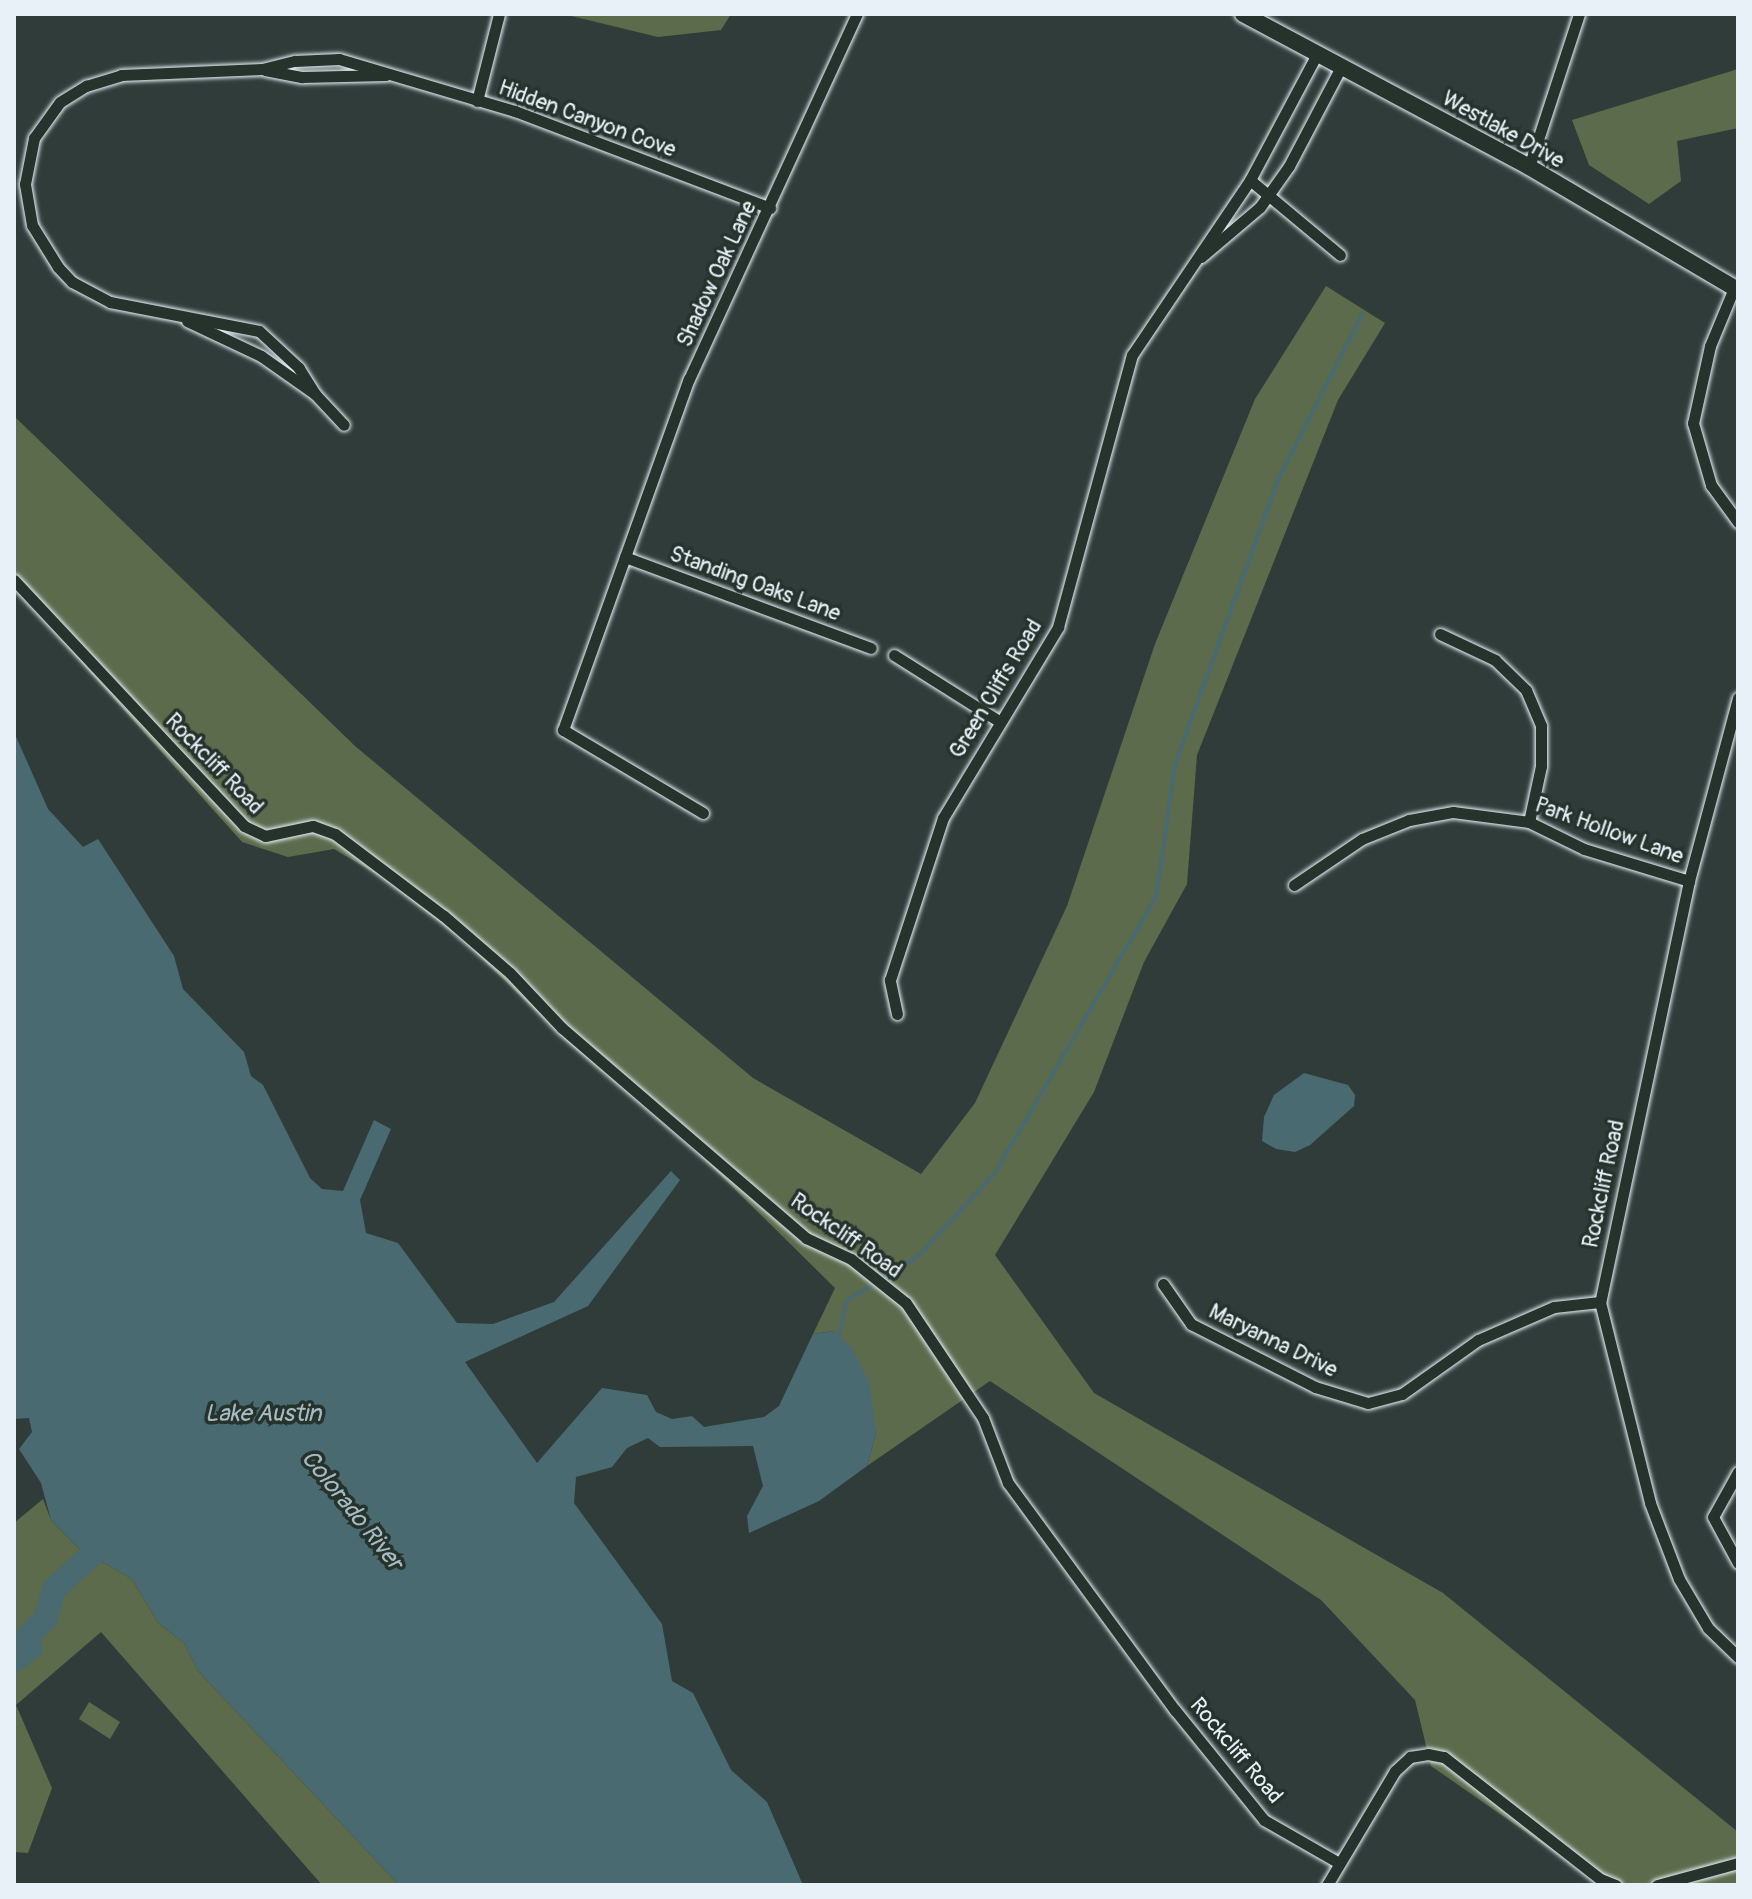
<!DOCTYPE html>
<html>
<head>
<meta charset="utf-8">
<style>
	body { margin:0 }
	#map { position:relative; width:1752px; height:1899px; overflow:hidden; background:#303c3a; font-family:Pangolin,sans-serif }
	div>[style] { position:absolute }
	.green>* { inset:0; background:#5c6b4c }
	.water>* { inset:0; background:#4a6a71 }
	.stream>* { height:4px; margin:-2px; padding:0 2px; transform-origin:2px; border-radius:2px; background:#4a6a71 }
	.river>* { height:24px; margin:-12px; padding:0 12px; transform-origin:12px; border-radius:12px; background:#4a6a71 }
	.roads { filter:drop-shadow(0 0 2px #e8f1f8) drop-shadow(0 0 2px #e8f1f8) }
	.street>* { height:11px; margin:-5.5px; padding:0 5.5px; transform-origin:5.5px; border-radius:5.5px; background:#26332d }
	.secondary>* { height:16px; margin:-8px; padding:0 8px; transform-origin:8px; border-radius:8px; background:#26332d }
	span { translate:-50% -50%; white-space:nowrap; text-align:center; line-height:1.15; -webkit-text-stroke:7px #26332d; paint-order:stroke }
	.street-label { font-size:22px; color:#e8f1f8 }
	.water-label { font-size:24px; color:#a9bbc2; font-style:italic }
	.frame { position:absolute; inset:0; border:16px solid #e8f1f8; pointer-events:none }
</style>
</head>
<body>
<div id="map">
	<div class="green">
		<i style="clip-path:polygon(563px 14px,731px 14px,721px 30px,658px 37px)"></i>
		<i style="clip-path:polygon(1738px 69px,1738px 128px,1677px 141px,1681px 181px,1649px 204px,1589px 165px,1572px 120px)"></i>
		<i style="clip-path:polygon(1326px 286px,1385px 323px,1338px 400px,1197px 755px,1187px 884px,1144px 962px,1094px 1092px,995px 1255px,1094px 1393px,1443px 1593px,1738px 1832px,1738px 1885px,1602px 1885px,1431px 1766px,1415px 1700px,1321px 1600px,990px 1381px,867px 1466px,876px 1433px,856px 1359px,834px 1331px,813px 1334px,835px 1288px,691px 1146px,570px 1044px,463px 940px,380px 876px,334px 849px,288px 857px,242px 842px,14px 587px,14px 416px,355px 746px,753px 1078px,921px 1174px,975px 1103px,1067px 906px,1155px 644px,1255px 399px)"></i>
		<i style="clip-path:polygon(43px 1499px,51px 1520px,78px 1548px,132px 1579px,158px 1623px,184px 1643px,198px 1671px,399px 1885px,322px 1885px,101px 1632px,16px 1705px,52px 1788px,28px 1853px,14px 1852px,14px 1523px)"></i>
		<i style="clip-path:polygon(89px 1702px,120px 1722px,110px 1739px,79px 1719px)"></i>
	</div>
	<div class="water">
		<i style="clip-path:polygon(14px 732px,48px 809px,83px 847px,98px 839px,174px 956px,183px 989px,244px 1052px,251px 1076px,263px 1085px,310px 1178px,322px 1189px,343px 1191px,374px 1120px,391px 1129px,360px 1200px,366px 1233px,398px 1243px,457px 1323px,493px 1324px,554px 1302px,671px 1171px,680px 1180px,588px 1306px,465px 1362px,537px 1463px,602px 1388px,647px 1395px,656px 1412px,672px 1419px,692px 1416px,704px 1427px,764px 1417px,779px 1406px,813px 1334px,834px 1331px,851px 1348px,869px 1382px,876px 1433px,867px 1466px,819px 1501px,749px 1533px,747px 1516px,763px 1486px,753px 1446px,660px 1447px,648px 1438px,627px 1448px,612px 1467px,576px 1477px,574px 1503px,662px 1624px,672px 1681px,693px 1693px,731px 1770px,767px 1802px,803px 1885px,399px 1885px,198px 1671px,184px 1643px,158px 1623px,132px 1579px,78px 1548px,51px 1520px,41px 1483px,19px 1449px,32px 1432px,29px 1418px,14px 1419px)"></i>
		<i style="clip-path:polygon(1304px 1073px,1348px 1085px,1355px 1095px,1354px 1106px,1310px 1145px,1295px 1152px,1276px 1149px,1262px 1141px,1264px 1117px,1274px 1095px)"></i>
	</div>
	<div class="stream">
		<i style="left:838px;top:1340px;width:40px;rotate:-78deg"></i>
		<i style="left:846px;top:1301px;width:85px;rotate:-32deg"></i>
		<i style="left:918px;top:1256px;width:112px;rotate:-47.2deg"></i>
		<i style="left:994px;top:1174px;width:321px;rotate:-59.7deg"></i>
		<i style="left:1156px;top:897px;width:134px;rotate:-81.9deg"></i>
		<i style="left:1175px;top:764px;width:305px;rotate:-70.1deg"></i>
		<i style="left:1279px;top:477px;width:184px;rotate:-62.9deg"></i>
	</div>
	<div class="river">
		<i style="left:14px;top:1660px;width:20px;rotate:-37deg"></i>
		<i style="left:30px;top:1648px;width:12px;rotate:-99deg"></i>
		<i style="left:28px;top:1636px;width:24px;rotate:-45deg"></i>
		<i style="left:45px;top:1619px;width:31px;rotate:-73deg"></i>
		<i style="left:54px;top:1589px;width:83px;rotate:-42.6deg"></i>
	</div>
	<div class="roads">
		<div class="street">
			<i style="left:265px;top:70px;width:38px;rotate:11deg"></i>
			<i style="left:302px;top:77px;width:84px;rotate:-1.4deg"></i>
			<i style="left:477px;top:101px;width:90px;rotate:-75.8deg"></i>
			<i style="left:1529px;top:167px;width:161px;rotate:-71.9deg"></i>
			<i style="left:1250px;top:180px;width:117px;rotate:39.8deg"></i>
			<i style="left:1201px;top:257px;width:77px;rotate:-40.3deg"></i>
			<i style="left:1260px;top:207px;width:50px;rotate:-54.7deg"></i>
			<i style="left:1289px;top:166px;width:112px;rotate:-62.3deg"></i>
			<i style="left:1734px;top:288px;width:63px;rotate:112.5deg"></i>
			<i style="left:1710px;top:346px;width:79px;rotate:102.4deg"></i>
			<i style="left:1693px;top:423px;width:65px;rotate:73.8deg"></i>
			<i style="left:1711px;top:485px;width:46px;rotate:53.9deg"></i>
			<i style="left:187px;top:321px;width:82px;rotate:25.3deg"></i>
			<i style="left:261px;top:356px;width:66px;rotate:35.1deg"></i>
			<i style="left:315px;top:394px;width:42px;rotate:46.9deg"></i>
			<i style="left:315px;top:394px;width:31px;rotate:-122deg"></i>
			<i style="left:299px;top:368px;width:54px;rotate:-137.2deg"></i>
			<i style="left:259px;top:331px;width:152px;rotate:-169deg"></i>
			<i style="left:110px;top:302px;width:43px;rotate:-152.2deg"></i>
			<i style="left:72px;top:282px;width:21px;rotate:-133deg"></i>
			<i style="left:58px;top:267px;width:49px;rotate:-121.8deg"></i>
			<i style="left:32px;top:225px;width:42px;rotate:-99.7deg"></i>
			<i style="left:25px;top:184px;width:47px;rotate:-78.9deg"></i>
			<i style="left:34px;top:138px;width:44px;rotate:-54.2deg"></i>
			<i style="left:60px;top:102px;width:31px;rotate:-32deg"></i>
			<i style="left:86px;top:86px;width:37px;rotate:-17deg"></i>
			<i style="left:121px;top:75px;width:141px;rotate:-2.4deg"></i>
			<i style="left:262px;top:69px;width:34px;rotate:-14deg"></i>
			<i style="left:295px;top:61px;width:44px;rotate:-2.6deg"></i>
			<i style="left:339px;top:59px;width:184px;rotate:16.5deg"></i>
			<i style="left:515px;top:111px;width:273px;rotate:20.8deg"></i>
			<i style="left:625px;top:557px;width:262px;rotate:20.3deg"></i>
			<i style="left:14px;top:580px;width:337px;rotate:46.9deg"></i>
			<i style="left:244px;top:826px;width:23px;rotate:25deg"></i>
			<i style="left:265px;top:836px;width:49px;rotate:-11.8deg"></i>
			<i style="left:313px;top:826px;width:23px;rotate:20deg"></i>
			<i style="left:335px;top:834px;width:136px;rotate:37deg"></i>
			<i style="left:444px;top:916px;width:87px;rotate:40.8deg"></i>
			<i style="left:510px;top:973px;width:76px;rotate:46.6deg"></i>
			<i style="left:562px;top:1028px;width:322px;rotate:40.7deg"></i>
			<i style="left:806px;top:1238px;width:50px;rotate:25deg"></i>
			<i style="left:851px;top:1259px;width:70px;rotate:38.7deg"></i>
			<i style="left:906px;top:1303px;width:138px;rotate:56.2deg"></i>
			<i style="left:983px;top:1418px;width:70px;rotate:69deg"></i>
			<i style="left:1008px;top:1483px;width:282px;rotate:53.7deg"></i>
			<i style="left:1175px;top:1710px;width:141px;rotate:51deg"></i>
			<i style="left:1264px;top:1820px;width:86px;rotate:29.8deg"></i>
			<i style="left:1440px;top:634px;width:61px;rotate:25.3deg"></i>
			<i style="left:1495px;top:660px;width:43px;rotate:44.1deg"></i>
			<i style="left:1526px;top:690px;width:39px;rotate:67deg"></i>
			<i style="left:1541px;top:726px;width:40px;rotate:90deg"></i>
			<i style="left:1541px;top:766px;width:57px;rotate:102.1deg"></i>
			<i style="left:894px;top:655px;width:124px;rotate:32.2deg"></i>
			<i style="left:1738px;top:698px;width:189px;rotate:105deg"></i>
			<i style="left:1689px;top:881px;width:430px;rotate:101.9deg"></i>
			<i style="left:1600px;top:1302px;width:207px;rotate:76deg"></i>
			<i style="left:1650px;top:1503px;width:81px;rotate:69.1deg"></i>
			<i style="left:1679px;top:1579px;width:57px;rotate:59.4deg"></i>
			<i style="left:1708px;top:1628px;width:42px;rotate:44deg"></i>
			<i style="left:703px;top:813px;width:163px;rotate:-149.3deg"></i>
			<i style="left:563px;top:730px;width:373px;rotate:-70.3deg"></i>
			<i style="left:689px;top:379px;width:402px;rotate:-65.3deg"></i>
			<i style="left:1294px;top:885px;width:82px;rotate:-34.1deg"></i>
			<i style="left:1362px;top:839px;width:51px;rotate:-22deg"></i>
			<i style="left:1409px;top:820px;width:45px;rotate:-10.3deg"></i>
			<i style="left:1453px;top:812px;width:77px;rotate:7.5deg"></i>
			<i style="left:1529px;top:822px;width:61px;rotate:26.1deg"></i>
			<i style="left:1584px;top:849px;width:110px;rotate:16.9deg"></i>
			<i style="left:897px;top:1014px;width:35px;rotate:-102deg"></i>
			<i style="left:890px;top:980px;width:170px;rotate:-71.9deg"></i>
			<i style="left:943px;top:818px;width:223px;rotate:-58.9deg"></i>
			<i style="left:1058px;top:627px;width:282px;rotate:-74.8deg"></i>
			<i style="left:1132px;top:355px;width:211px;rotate:-56deg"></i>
			<i style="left:1250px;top:180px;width:143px;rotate:-62deg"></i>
			<i style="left:1163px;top:1284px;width:49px;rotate:55deg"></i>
			<i style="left:1191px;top:1324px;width:139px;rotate:26.9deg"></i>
			<i style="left:1315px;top:1387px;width:55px;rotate:16.8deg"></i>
			<i style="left:1368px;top:1403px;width:35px;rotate:-15deg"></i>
			<i style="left:1402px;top:1394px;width:93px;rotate:-35.4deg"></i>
			<i style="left:1478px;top:1340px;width:83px;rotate:-23.5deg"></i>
			<i style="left:1554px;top:1307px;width:46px;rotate:-6.2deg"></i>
			<i style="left:1738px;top:1472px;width:51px;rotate:119.1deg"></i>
			<i style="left:1713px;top:1517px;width:52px;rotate:61.5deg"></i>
			<i style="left:1327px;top:1885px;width:133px;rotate:-59.2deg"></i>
			<i style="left:1395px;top:1771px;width:21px;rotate:-43deg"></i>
			<i style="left:1410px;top:1757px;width:18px;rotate:-9deg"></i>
			<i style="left:1428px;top:1754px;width:16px;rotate:11deg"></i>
			<i style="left:1444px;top:1757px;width:198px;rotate:38deg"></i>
			<i style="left:1600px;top:1879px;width:17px;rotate:21deg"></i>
			<i style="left:1657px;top:1885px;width:84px;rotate:-15.2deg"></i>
		</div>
		<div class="secondary">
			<i style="left:1243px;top:14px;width:324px;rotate:28.1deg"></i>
			<i style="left:1529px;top:167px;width:243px;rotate:30.5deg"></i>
		</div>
	</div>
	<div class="street-label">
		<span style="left:587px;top:119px;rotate:20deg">Hidden Canyon Cove</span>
		<span style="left:1503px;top:130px;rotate:29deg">Westlake Drive</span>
		<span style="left:717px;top:274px;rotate:-65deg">Shadow Oak Lane</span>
		<span style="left:755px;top:584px;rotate:20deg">Standing Oaks Lane</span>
		<span style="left:996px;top:689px;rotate:-59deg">Green Cliffs Road</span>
		<span style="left:214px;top:764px;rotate:46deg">Rockcliff Road</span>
		<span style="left:1609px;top:831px;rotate:20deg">Park Hollow Lane</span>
		<span style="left:1604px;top:1184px;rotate:-78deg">Rockcliff Road</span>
		<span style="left:846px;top:1236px;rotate:35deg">Rockcliff Road</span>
		<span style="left:1273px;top:1341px;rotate:26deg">Maryanna Drive</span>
		<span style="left:1236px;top:1751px;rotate:50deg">Rockcliff Road</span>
	</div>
	<div class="water-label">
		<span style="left:263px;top:1414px">Lake Austin</span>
		<span style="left:352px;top:1510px;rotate:51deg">Colorado River</span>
	</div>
	<div class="frame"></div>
</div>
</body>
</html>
